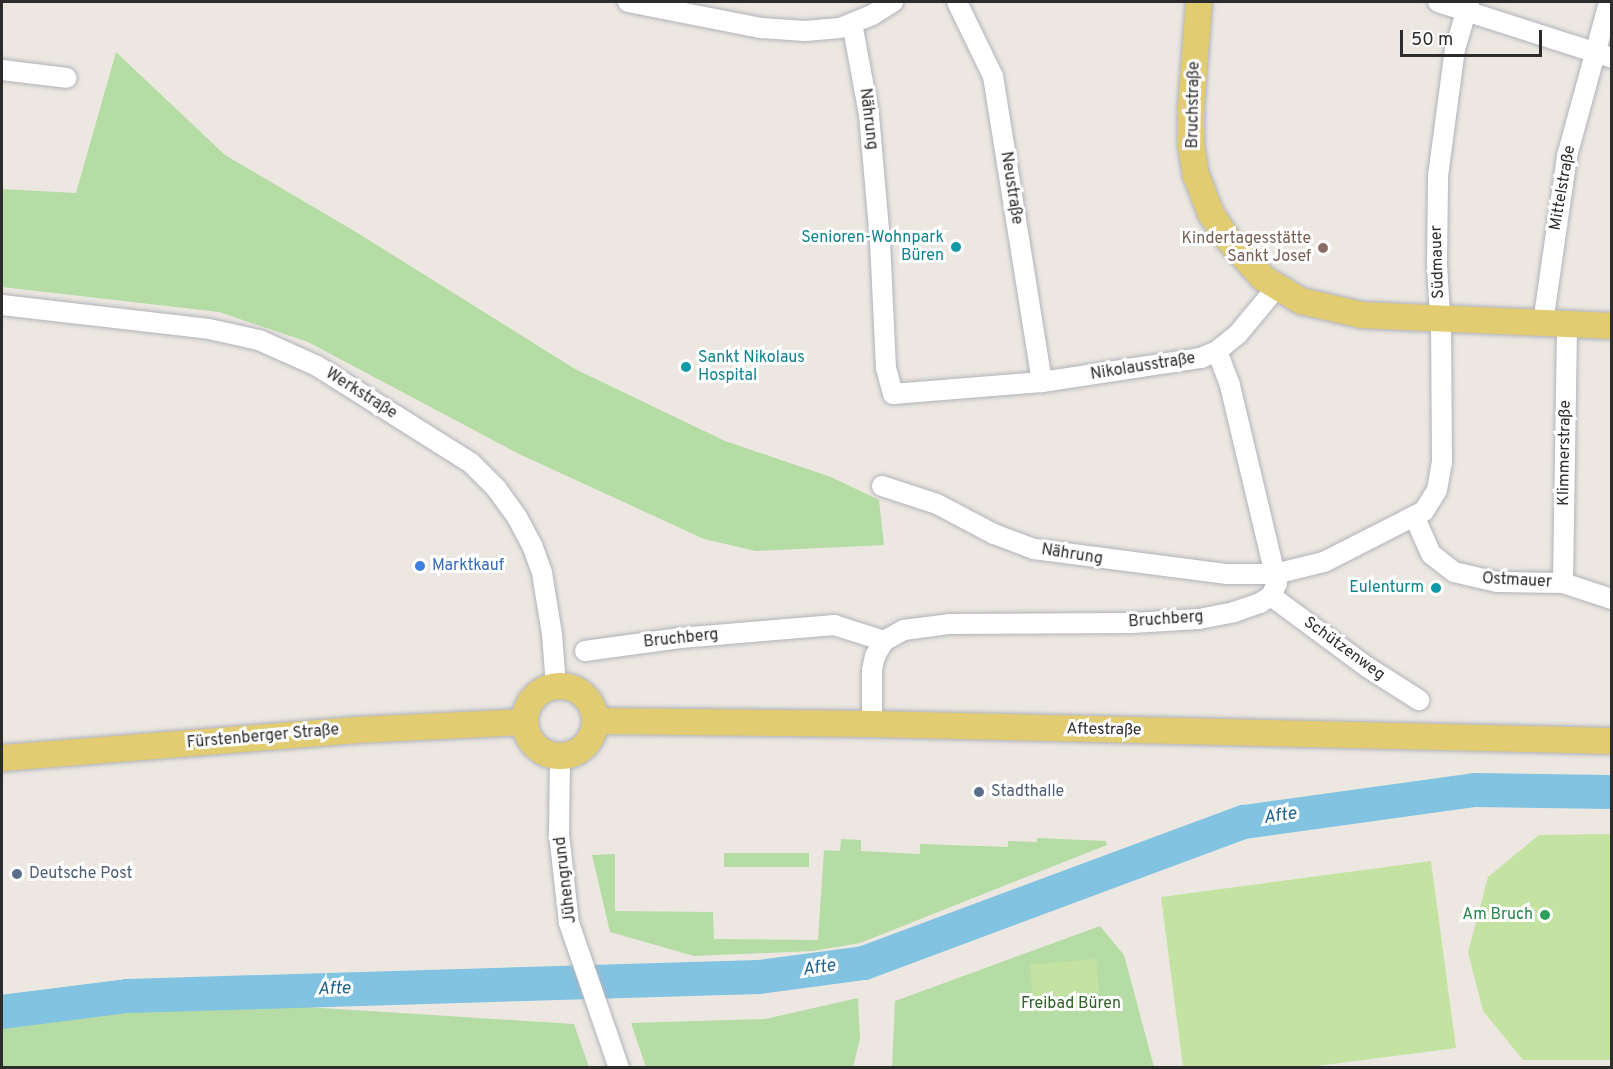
<!DOCTYPE html>
<html>
<head>
<meta charset="utf-8">
<style>
	body { margin:0 }
	#map { position:relative; width:1613px; height:1069px; overflow:hidden; background:#ece8e1; font-family:Overpass,sans-serif }
	div>[style] { position:absolute }
	.green>* { inset:0; background:#b5dca4 }
	.pitch>* { inset:0; background:#c4e2a1 }
	.river>* { height:34px; margin:-17px; padding:0 17px; transform-origin:17px; border-radius:17px; background:#81c3e1 }
	.roads { filter:drop-shadow(0 0 2px #b1b2bb) drop-shadow(0 0 2px #b1b2bb) }
	.minor>* { height:20px; margin:-10px; padding:0 10px; transform-origin:10px; border-radius:10px; background:#fff }
	.major>* { height:26px; margin:-13px; padding:0 13px; transform-origin:13px; border-radius:13px; background:#e1cc71 }
	.major>.ring { margin:-13px; padding:0; box-sizing:content-box; background:none; border:26px solid #e1cc71; border-radius:50% }
	.dots>* { width:16px; height:16px; translate:-50% -50%; box-sizing:border-box; border:3px solid #fff; border-radius:50% }
	span { translate:-50% -50%; white-space:nowrap; text-align:center; line-height:1.15; -webkit-text-stroke:6px #fff; paint-order:stroke }
	.street-label { font-size:16px; color:#2c2c2c }
	.culture-label { font-size:16px; color:#0d838f }
	.right { translate:-100% -50%; text-align:right }
	.left { translate:0 -50%; text-align:left }
	.education-label { font-size:16px; color:#785e54 }
	.shop-label { font-size:16px; color:#366cbe }
	.service-label { font-size:16px; color:#4e5e75 }
	.leisure-label { font-size:16px; color:#27864d }
	.park-label { font-size:16px; color:#2e6224 }
	.water-label { font-size:18px; color:#1e638f; font-style:italic }
	.frame { position:absolute; inset:0; border:3px solid #2c2c2c; pointer-events:none }
	.scale { position:absolute; left:1400px; top:30px; width:142px; height:27px; box-sizing:border-box; border:3px solid #2c2c2c; border-top:0; padding-left:8px; font-size:18px; line-height:21px; white-space:nowrap; color:#2c2c2c; -webkit-text-stroke:4px #fff; paint-order:stroke }
</style>
</head>
<body>
<div id="map">
	<div class="green">
		<i style="clip-path:polygon(116px 52px,225px 155px,356px 232px,575px 369px,725px 441px,831px 477px,879px 500px,884px 545px,756px 551px,704px 539px,519px 454px,308px 342px,219px 312px,2px 287px,2px 189px,76px 193px)"></i>
		<i style="clip-path:polygon(1037px 838px,1106px 841px,1107px 845px,860px 943px,813px 951px,694px 956px,610px 932px,592px 855px,615px 854px,615px 911px,713px 912px,714px 939px,818px 940px,824px 850px,840px 851px,841px 839px,861px 840px,861px 851px,920px 854px,920px 844px,1008px 847px,1008px 841px,1037px 842px)"></i>
		<i style="clip-path:polygon(724px 853px,809px 853px,809px 867px,724px 867px)"></i>
		<i style="clip-path:polygon(1100px 926px,1124px 955px,1154px 1067px,892px 1068px,895px 1001px)"></i>
		<i style="clip-path:polygon(858px 998px,860px 1039px,853px 1067px,646px 1067px,631px 1023px,765px 1019px)"></i>
		<i style="clip-path:polygon(244px 1003px,574px 1024px,589px 1067px,2px 1067px,2px 1025px,120px 1010px)"></i>
	</div>
	<div class="pitch">
		<i style="clip-path:polygon(1611px 834px,1611px 1060px,1523px 1060px,1483px 1011px,1468px 952px,1488px 877px,1539px 835px)"></i>
		<i style="clip-path:polygon(1431px 861px,1456px 1048px,1309px 1067px,1183px 1067px,1161px 897px)"></i>
		<i style="clip-path:polygon(1096px 959px,1099px 992px,1033px 998px,1030px 965px)"></i>
	</div>
	<div class="river">
		<i style="left:2px;top:1012px;width:126px;rotate:-7.3deg"></i>
		<i style="left:127px;top:996px;width:632px;rotate:-1.72deg"></i>
		<i style="left:759px;top:977px;width:106px;rotate:-7.6deg"></i>
		<i style="left:864px;top:963px;width:405px;rotate:-20.4deg"></i>
		<i style="left:1244px;top:822px;width:233px;rotate:-7.9deg"></i>
		<i style="left:1475px;top:790px;width:137px;rotate:0.8deg"></i>
	</div>
	<div class="roads">
		<div class="minor">
			<i style="left:628px;top:2px;width:136px;rotate:11.1deg"></i>
			<i style="left:761px;top:28px;width:44px;rotate:3.9deg"></i>
			<i style="left:805px;top:31px;width:35px;rotate:-5deg"></i>
			<i style="left:840px;top:28px;width:35px;rotate:-22deg"></i>
			<i style="left:872px;top:15px;width:25px;rotate:-32deg"></i>
			<i style="left:957px;top:2px;width:82px;rotate:64.1deg"></i>
			<i style="left:993px;top:76px;width:310px;rotate:80.9deg"></i>
			<i style="left:1438px;top:2px;width:183px;rotate:17.8deg"></i>
			<i style="left:852px;top:23px;width:94px;rotate:79.5deg"></i>
			<i style="left:869px;top:115px;width:126px;rotate:85deg"></i>
			<i style="left:880px;top:241px;width:127px;rotate:87.3deg"></i>
			<i style="left:886px;top:368px;width:27px;rotate:75deg"></i>
			<i style="left:893px;top:394px;width:149px;rotate:-4.6deg"></i>
			<i style="left:1042px;top:382px;width:161px;rotate:-8.6deg"></i>
			<i style="left:1201px;top:358px;width:17px;rotate:-24deg"></i>
			<i style="left:1217px;top:351px;width:27px;rotate:-39deg"></i>
			<i style="left:1238px;top:334px;width:61px;rotate:-50.3deg"></i>
			<i style="left:2px;top:70px;width:65px;rotate:7deg"></i>
			<i style="left:2px;top:305px;width:208px;rotate:6.6deg"></i>
			<i style="left:209px;top:329px;width:51px;rotate:12.4deg"></i>
			<i style="left:259px;top:340px;width:64px;rotate:24.1deg"></i>
			<i style="left:317px;top:366px;width:182px;rotate:32.2deg"></i>
			<i style="left:471px;top:463px;width:35px;rotate:45deg"></i>
			<i style="left:496px;top:488px;width:36px;rotate:54deg"></i>
			<i style="left:517px;top:517px;width:32px;rotate:62deg"></i>
			<i style="left:532px;top:545px;width:30px;rotate:70deg"></i>
			<i style="left:542px;top:573px;width:62px;rotate:80.7deg"></i>
			<i style="left:552px;top:634px;width:52px;rotate:85.6deg"></i>
			<i style="left:1543px;top:323px;width:169px;rotate:-81.8deg"></i>
			<i style="left:1567px;top:156px;width:160px;rotate:-74.7deg"></i>
			<i style="left:882px;top:486px;width:58px;rotate:18.1deg"></i>
			<i style="left:937px;top:504px;width:64px;rotate:27.8deg"></i>
			<i style="left:994px;top:534px;width:43px;rotate:20.6deg"></i>
			<i style="left:1034px;top:549px;width:195px;rotate:7.4deg"></i>
			<i style="left:1227px;top:574px;width:48px"></i>
			<i style="left:1275px;top:574px;width:50px;rotate:-13.8deg"></i>
			<i style="left:1324px;top:562px;width:112px;rotate:-27deg"></i>
			<i style="left:1424px;top:511px;width:25px;rotate:-58deg"></i>
			<i style="left:1437px;top:490px;width:27px;rotate:-80deg"></i>
			<i style="left:1442px;top:463px;width:130px;rotate:-90.4deg"></i>
			<i style="left:1441px;top:333px;width:69px;rotate:-93.3deg"></i>
			<i style="left:1437px;top:264px;width:88px;rotate:-89.3deg"></i>
			<i style="left:1438px;top:176px;width:128px;rotate:-82.4deg"></i>
			<i style="left:1455px;top:49px;width:49px;rotate:-73.4deg"></i>
			<i style="left:1415px;top:518px;width:39px;rotate:66deg"></i>
			<i style="left:1431px;top:554px;width:29px;rotate:38deg"></i>
			<i style="left:1454px;top:572px;width:44px;rotate:13.1deg"></i>
			<i style="left:1497px;top:582px;width:66px;rotate:0.9deg"></i>
			<i style="left:1563px;top:583px;width:52px;rotate:18.1deg"></i>
			<i style="left:1563px;top:583px;width:260px;rotate:-89.1deg"></i>
			<i style="left:1271px;top:596px;width:119px;rotate:36.5deg"></i>
			<i style="left:1367px;top:667px;width:62px;rotate:32.4deg"></i>
			<i style="left:585px;top:651px;width:96px;rotate:-7.8deg"></i>
			<i style="left:680px;top:638px;width:155px;rotate:-4.8deg"></i>
			<i style="left:834px;top:625px;width:52px;rotate:17.7deg"></i>
			<i style="left:872px;top:724px;width:54px;rotate:-90deg"></i>
			<i style="left:872px;top:670px;width:14px;rotate:-78deg"></i>
			<i style="left:875px;top:656px;width:17px;rotate:-59deg"></i>
			<i style="left:884px;top:641px;width:23px;rotate:-29deg"></i>
			<i style="left:904px;top:630px;width:45px;rotate:-7.6deg"></i>
			<i style="left:949px;top:624px;width:183px;rotate:-0.3deg"></i>
			<i style="left:1132px;top:623px;width:67px;rotate:-3.4deg"></i>
			<i style="left:1199px;top:619px;width:36px;rotate:-11deg"></i>
			<i style="left:1234px;top:612px;width:28px;rotate:-19deg"></i>
			<i style="left:1260px;top:603px;width:13px;rotate:-32deg"></i>
			<i style="left:1271px;top:596px;width:14px;rotate:-65deg"></i>
			<i style="left:1277px;top:583px;width:204px;rotate:-103.4deg"></i>
			<i style="left:1230px;top:385px;width:36px;rotate:-111deg"></i>
			<i style="left:560px;top:757px;width:77px;rotate:90.7deg"></i>
			<i style="left:559px;top:834px;width:90px;rotate:83.6deg"></i>
			<i style="left:569px;top:923px;width:153px;rotate:71deg"></i>
		</div>
		<div class="major">
			<i style="left:1199px;top:2px;width:106px;rotate:94.3deg"></i>
			<i style="left:1191px;top:108px;width:37px;rotate:90deg"></i>
			<i style="left:1191px;top:145px;width:30px;rotate:81deg"></i>
			<i style="left:1196px;top:175px;width:42px;rotate:69deg"></i>
			<i style="left:1211px;top:214px;width:29px;rotate:56deg"></i>
			<i style="left:1227px;top:238px;width:54px;rotate:48deg"></i>
			<i style="left:1263px;top:278px;width:44px;rotate:31.2deg"></i>
			<i style="left:1301px;top:301px;width:63px;rotate:12.9deg"></i>
			<i style="left:1362px;top:315px;width:250px;rotate:2.5deg"></i>
			<i class="ring" style="left:525px;top:686px;width:44px;height:44px"></i>
			<i style="left:596px;top:721px;width:276px;rotate:0.6deg"></i>
			<i style="left:872px;top:724px;width:740px;rotate:1.32deg"></i>
			<i style="left:2px;top:758px;width:356px;rotate:-4.5deg"></i>
			<i style="left:357px;top:730px;width:168px;rotate:-2.7deg"></i>
		</div>
	</div>
	<div class="dots">
		<i style="left:956px;top:247px;background:#0f9aa8"></i>
		<i style="left:1323px;top:248px;background:#8d6e63"></i>
		<i style="left:686px;top:367px;background:#0f9aa8"></i>
		<i style="left:420px;top:566px;background:#3f7fe0"></i>
		<i style="left:1436px;top:588px;background:#0f9aa8"></i>
		<i style="left:979px;top:792px;background:#5c6f8a"></i>
		<i style="left:17px;top:874px;background:#5c6f8a"></i>
		<i style="left:1545px;top:915px;background:#2e9e5b"></i>
	</div>
	<div class="street-label">
		<span style="left:1194px;top:105px;rotate:-89deg">Bruchstraße</span>
		<span style="left:868px;top:119px;rotate:83deg">Nährung</span>
		<span style="left:1011px;top:188px;rotate:81deg">Neustraße</span>
		<span style="left:1563px;top:188px;rotate:-80deg">Mittelstraße</span>
		<span style="left:1438px;top:262px;rotate:-92deg">Südmauer</span>
		<span style="left:1143px;top:367px;rotate:-9deg">Nikolausstraße</span>
		<span style="left:361px;top:394px;rotate:32deg">Werkstraße</span>
		<span style="left:1565px;top:453px;rotate:-89deg">Klimmerstraße</span>
		<span style="left:1072px;top:555px;rotate:9deg">Nährung</span>
		<span style="left:1517px;top:581px;rotate:3deg">Ostmauer</span>
		<span style="left:1166px;top:620px;rotate:-4deg">Bruchberg</span>
		<span style="left:681px;top:639px;rotate:-6deg">Bruchberg</span>
		<span style="left:1344px;top:649px;rotate:36deg">Schützenweg</span>
		<span style="left:1104px;top:730px;rotate:1deg">Aftestraße</span>
		<span style="left:263px;top:737px;rotate:-5deg">Fürstenberger Straße</span>
		<span style="left:566px;top:880px;rotate:-97deg">Jühengrund</span>
	</div>
	<div class="culture-label">
		<span class="right" style="left:944px;top:247px">Senioren-Wohnpark<br>Büren</span>
		<span class="left" style="left:698px;top:367px">Sankt Nikolaus<br>Hospital</span>
		<span class="right" style="left:1424px;top:588px">Eulenturm</span>
	</div>
	<div class="education-label">
		<span class="right" style="left:1311px;top:248px">Kindertagesstätte<br>Sankt Josef</span>
	</div>
	<div class="shop-label">
		<span class="left" style="left:432px;top:566px">Marktkauf</span>
	</div>
	<div class="service-label">
		<span class="left" style="left:991px;top:792px">Stadthalle</span>
		<span class="left" style="left:29px;top:874px">Deutsche Post</span>
	</div>
	<div class="leisure-label">
		<span class="right" style="left:1533px;top:915px">Am Bruch</span>
	</div>
	<div class="park-label">
		<span style="left:1071px;top:1004px">Freibad Büren</span>
	</div>
	<div class="water-label">
		<span style="left:1280px;top:817px;rotate:-8deg">Afte</span>
		<span style="left:819px;top:969px;rotate:-8deg">Afte</span>
		<span style="left:334px;top:990px;rotate:-2deg">Afte</span>
	</div>
	<div class="frame"></div>
	<div class="scale">50 m</div>
</div>
</body>
</html>
